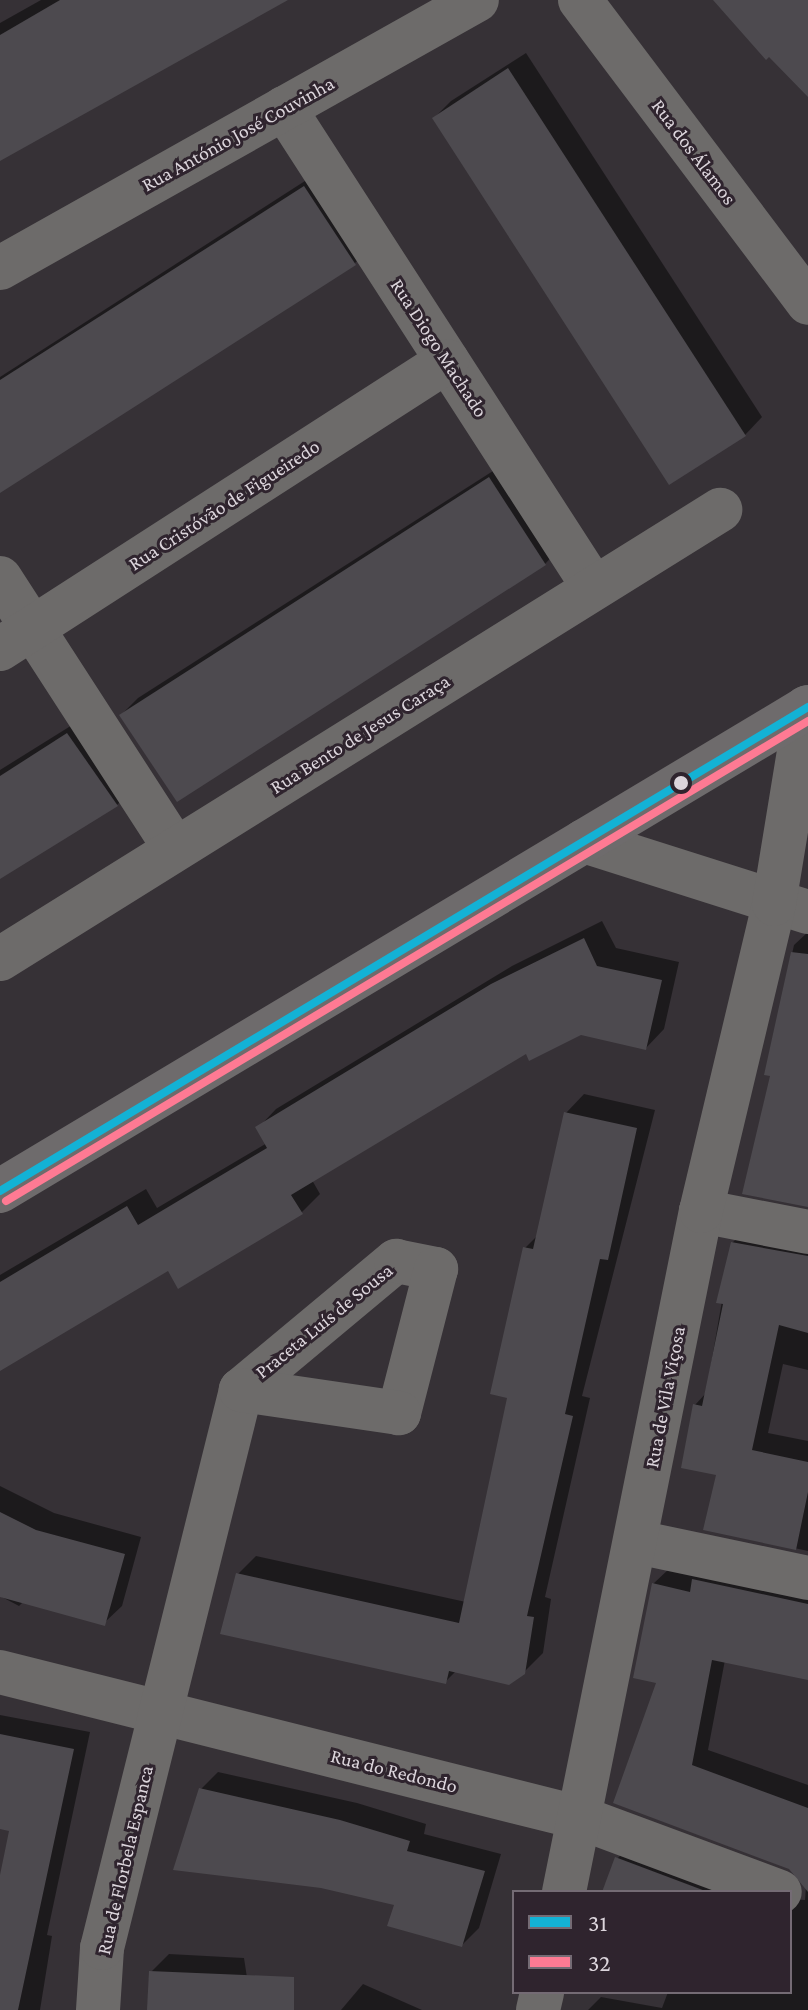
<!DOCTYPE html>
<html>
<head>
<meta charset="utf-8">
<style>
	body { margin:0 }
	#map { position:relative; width:808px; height:2010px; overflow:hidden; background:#363136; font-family:"Crimson Pro",serif }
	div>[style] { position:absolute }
	.shadow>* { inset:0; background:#0007 }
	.building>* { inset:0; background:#4d4a4f }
	.street>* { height:44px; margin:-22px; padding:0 22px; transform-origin:22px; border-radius:22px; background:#6d6b6a }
	.primary>* { height:44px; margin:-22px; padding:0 22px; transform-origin:22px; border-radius:22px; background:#6e6b6c }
	.bus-1>* { height:8px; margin:-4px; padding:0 4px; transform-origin:4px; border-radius:4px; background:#13b2d5 }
	.bus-2>* { height:8px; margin:-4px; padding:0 4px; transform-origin:4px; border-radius:4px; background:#fe7a93 }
	.dots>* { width:22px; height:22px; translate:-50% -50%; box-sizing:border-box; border:4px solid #2f242e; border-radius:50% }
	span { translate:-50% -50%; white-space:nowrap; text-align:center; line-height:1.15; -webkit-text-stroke:6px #2f242e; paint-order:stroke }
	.street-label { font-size:20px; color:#dcd5dc }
	.legend { position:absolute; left:512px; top:1890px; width:280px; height:104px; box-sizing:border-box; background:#2f242e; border:2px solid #746b74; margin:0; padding:10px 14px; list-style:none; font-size:24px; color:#dcd5dc }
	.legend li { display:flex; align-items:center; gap:16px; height:40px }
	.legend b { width:40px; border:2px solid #746b74 }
</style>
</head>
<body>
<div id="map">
	<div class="shadow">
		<i style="clip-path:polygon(41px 0,285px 0,0 160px,0 23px)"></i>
		<i style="clip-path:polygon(526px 53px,762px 417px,745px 435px,434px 118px,451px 101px)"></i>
		<i style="clip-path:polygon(322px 170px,372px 246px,354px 264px,0 491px,0 377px)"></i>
		<i style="clip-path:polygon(507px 462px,562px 546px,545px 564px,177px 799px,121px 715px,138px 698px)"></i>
		<i style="clip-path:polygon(85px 717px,134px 788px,117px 805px,0 875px,0 770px)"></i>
		<i style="clip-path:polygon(602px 921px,616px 948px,679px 962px,664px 1029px,646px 1048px,581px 1033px,527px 1051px,312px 1180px,320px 1194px,302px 1212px,168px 1268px,0 1369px,0 1275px,146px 1189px,157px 1208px,267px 1143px,258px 1128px,276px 1109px,512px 966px)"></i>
		<i style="clip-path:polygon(808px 932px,808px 1205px,773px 1075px,766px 1073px,794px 945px)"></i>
		<i style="clip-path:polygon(584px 1094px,655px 1110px,582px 1396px,590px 1398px,545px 1597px,551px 1599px,543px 1653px,524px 1672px,456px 1671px,445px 1682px,222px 1632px,238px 1574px,256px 1556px,466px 1602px,509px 1396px,525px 1248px,539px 1234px,566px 1113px)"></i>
		<i style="clip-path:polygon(750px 1226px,808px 1240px,808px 1370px,783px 1364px,768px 1433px,808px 1441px,808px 1551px,706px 1529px,718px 1473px,695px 1405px,706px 1393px,732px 1243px)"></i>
		<i style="clip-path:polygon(0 1486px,54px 1513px,141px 1537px,122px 1606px,104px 1623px,24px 1601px,19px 1606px,0 1596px)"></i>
		<i style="clip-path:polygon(671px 1567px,808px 1583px,808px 1678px,725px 1660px,708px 1750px,808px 1785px,808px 2010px,588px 2010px,601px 1997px,662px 2008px,668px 1992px,790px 1992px,790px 1899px,805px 1900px,806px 1886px,790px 1867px,616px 1802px,658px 1681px,653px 1584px)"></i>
		<i style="clip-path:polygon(0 1715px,90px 1732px,47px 1935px,52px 1936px,40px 2010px,0 2010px,0 1884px,12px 1830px,0 1827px)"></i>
		<i style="clip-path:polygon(218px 1772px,357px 1803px,426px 1824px,424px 1834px,501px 1854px,479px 1928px,462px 1945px,201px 1789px)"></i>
		<i style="clip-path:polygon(634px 1841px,771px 1892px,604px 1892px,617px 1859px)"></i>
		<i style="clip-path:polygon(169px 1954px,244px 1958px,252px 2010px,149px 2010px,151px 1972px)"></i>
		<i style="clip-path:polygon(363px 1984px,422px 2010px,341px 2010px)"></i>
	</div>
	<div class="building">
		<i style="clip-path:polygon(60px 0,288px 0,0 161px,0 35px)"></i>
		<i style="clip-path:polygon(713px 0,808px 0,808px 97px,769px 57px,766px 60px)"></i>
		<i style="clip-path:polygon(508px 68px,746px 436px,669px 485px,432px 118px)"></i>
		<i style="clip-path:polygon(304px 186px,356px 265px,0 493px,0 380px)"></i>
		<i style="clip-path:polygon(489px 477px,546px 565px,177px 802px,119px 715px)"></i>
		<i style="clip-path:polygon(67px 733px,118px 806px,0 879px,0 776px)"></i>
		<i style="clip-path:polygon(584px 938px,597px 966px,662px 980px,646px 1050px,581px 1035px,529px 1061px,526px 1054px,291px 1195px,303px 1214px,178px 1289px,168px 1271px,0 1371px,0 1282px,127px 1206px,138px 1225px,267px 1148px,255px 1127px,491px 984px)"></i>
		<i style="clip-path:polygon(791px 952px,808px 954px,808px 1207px,742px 1194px,770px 1076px,764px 1075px)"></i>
		<i style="clip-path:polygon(564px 1112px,637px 1128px,608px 1260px,600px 1259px,565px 1414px,573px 1416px,527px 1616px,534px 1617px,525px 1674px,509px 1685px,449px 1671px,446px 1684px,220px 1634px,236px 1573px,459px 1623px,507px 1398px,490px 1394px,523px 1247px,533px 1249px)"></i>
		<i style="clip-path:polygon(731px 1242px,808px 1256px,808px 1333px,779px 1325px,752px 1450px,808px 1462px,808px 1492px,796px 1550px,703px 1530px,716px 1475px,681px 1468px,693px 1404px,702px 1406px,723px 1304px,716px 1303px)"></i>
		<i style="clip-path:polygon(0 1512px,36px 1530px,125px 1554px,105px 1626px,0 1597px)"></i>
		<i style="clip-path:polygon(692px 1579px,808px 1604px,808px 1680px,712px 1660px,692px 1765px,808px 1808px,808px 1892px,789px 1869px,613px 1803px,656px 1683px,633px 1678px,652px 1583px,690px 1592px)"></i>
		<i style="clip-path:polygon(0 1734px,74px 1749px,18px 2010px,0 2010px,0 1875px,9px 1831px,0 1829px)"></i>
		<i style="clip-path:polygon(199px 1788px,340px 1820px,410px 1841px,407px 1851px,485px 1871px,462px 1947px,387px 1926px,394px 1905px,321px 1888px,173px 1870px)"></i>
		<i style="clip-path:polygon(615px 1857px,708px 1892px,602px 1892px)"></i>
		<i style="clip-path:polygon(149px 1971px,294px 1977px,294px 2010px,147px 2010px)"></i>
	</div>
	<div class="street">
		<i style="left:580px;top:0;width:379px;rotate:53deg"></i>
		<i style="left:284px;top:108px;width:571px;rotate:57.14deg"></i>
		<i style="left:0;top:268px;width:547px;rotate:-29.33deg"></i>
		<i style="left:0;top:578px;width:322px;rotate:57.1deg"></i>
		<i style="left:0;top:649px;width:532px;rotate:-32.79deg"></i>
		<i style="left:584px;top:841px;width:235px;rotate:17.6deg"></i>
		<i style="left:0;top:959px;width:849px;rotate:-31.95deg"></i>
		<i style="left:701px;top:1211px;width:109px;rotate:11.1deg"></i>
		<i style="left:637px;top:1542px;width:175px;rotate:11.9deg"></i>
		<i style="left:0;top:1672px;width:599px;rotate:14.11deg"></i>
		<i style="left:581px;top:1818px;width:212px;rotate:20.4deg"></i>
		<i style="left:564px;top:1892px;width:695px;rotate:-78.63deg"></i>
		<i style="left:701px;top:1211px;width:316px;rotate:-76.6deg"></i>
		<i style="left:774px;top:904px;width:199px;rotate:-80.7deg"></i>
		<i style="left:98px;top:2010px;width:62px;rotate:-86.3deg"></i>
		<i style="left:102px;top:1948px;width:575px;rotate:-76.01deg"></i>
		<i style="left:241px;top:1390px;width:202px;rotate:-39.8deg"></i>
		<i style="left:396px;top:1261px;width:41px;rotate:11.3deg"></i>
		<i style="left:436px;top:1269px;width:149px;rotate:104.4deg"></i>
		<i style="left:399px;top:1413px;width:160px;rotate:-171.7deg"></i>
		<i style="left:538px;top:2010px;width:18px;rotate:-77deg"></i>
	</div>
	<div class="primary">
		<i style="left:0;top:1191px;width:942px;rotate:-30.92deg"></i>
	</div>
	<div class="bus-1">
		<i style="left:0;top:1191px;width:942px;rotate:-30.92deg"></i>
	</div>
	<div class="bus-2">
		<i style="left:6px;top:1201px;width:935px;rotate:-30.9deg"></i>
	</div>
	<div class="dots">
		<i style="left:681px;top:783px;background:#dcd5dc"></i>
	</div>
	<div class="street-label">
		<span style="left:238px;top:134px;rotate:-29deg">Rua António José Couvinha</span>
		<span style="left:694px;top:152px;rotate:53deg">Rua dos Álamos</span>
		<span style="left:439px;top:348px;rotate:57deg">Rua Diogo Machado</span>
		<span style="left:224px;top:505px;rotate:-33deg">Rua Cristóvão de Figueiredo</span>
		<span style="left:360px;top:734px;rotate:-32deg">Rua Bento de Jesus Caraça</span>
		<span style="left:324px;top:1321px;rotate:-39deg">Praceta Luís de Sousa</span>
		<span style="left:665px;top:1397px;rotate:-79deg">Rua de Vila Viçosa</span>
		<span style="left:394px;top:1771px;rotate:14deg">Rua do Redondo</span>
		<span style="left:125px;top:1860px;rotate:-77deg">Rua de Florbela Espanca</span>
	</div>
	<ul class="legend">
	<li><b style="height:10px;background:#13b2d5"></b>31</li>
	<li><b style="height:10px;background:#fe7a93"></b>32</li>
	</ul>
</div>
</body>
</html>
